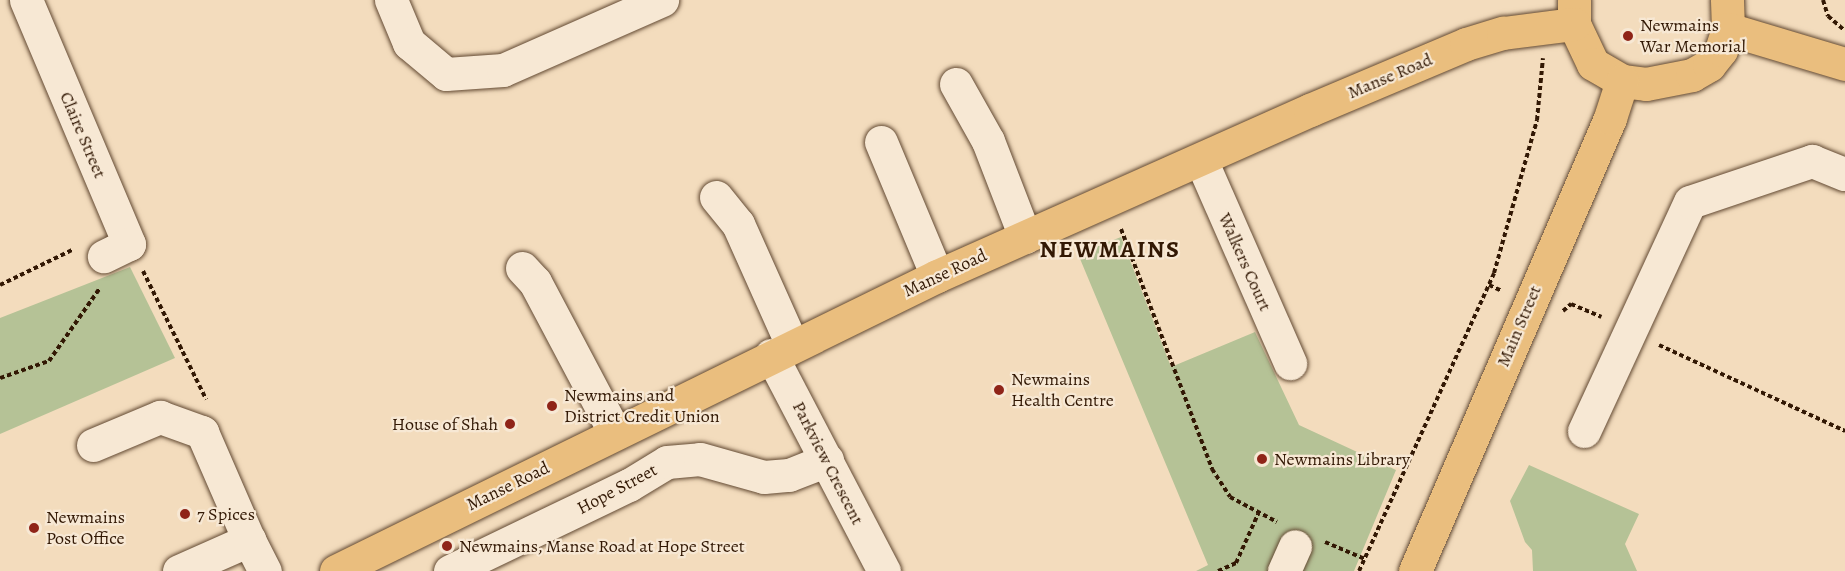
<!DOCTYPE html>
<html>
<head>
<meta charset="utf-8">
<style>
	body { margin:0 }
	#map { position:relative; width:1845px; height:571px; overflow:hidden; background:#f3dcbd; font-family:Alegreya,serif }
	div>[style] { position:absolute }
	.green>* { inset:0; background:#b5c296 }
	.path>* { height:4px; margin-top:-2px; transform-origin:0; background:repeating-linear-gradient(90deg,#321804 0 4.5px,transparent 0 7.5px) }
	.roads { filter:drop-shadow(0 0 2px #624932) drop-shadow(0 0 2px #624932) }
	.minor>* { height:33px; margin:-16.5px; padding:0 16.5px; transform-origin:16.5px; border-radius:16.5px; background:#f7e8d4 }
	.major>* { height:33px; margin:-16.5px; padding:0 16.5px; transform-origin:16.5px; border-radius:16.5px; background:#eabe7e }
	.dots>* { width:16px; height:16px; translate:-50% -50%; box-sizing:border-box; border:3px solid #f7e8d4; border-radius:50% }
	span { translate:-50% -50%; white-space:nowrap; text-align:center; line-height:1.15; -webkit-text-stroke:4.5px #f7e8d4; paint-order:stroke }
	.poi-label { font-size:18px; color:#321804 }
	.left { translate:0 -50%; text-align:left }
	.right { translate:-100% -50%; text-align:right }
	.street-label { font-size:18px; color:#321804 }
	.district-label { font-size:24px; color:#321804; font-weight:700; letter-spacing:1.5px }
</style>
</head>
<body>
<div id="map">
	<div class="green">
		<i style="clip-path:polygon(1121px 237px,1171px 367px,1255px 332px,1299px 425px,1396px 470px,1354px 571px,1196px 571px,1208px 565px,1078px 254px)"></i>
		<i style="clip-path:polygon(130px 267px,175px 358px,0 434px,0 318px)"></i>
		<i style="clip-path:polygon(1529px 465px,1639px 514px,1625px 544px,1637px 571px,1533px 571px,1532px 550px,1525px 542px,1510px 501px)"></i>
	</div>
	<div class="path">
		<i style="left:1823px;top:0;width:17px;rotate:73deg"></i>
		<i style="left:1828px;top:16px;width:21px;rotate:41deg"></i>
		<i style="left:1121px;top:229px;width:257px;rotate:69.2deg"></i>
		<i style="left:1212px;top:469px;width:33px;rotate:57deg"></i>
		<i style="left:1230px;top:497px;width:53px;rotate:28deg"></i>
		<i style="left:143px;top:271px;width:143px;rotate:63.8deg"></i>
		<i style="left:0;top:285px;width:80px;rotate:-25.9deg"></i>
		<i style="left:1489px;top:285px;width:14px;rotate:25deg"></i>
		<i style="left:1563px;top:311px;width:11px;rotate:-41deg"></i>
		<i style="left:1571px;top:304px;width:33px;rotate:23deg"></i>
		<i style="left:1659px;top:345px;width:205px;rotate:24.8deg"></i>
		<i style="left:0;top:378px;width:52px;rotate:-19.1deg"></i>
		<i style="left:49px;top:361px;width:89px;rotate:-55.1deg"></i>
		<i style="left:1325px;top:542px;width:43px;rotate:23deg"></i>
		<i style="left:1218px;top:571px;width:20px;rotate:-24deg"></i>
		<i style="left:1236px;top:563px;width:54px;rotate:-65.8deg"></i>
		<i style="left:1359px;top:571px;width:327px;rotate:-65.6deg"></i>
		<i style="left:1494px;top:273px;width:159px;rotate:-74.3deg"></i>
		<i style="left:1537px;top:120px;width:62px;rotate:-84.5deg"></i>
	</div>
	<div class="roads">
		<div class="minor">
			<i style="left:26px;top:0;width:265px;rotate:67.1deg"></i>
			<i style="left:129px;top:244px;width:28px;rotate:154deg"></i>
			<i style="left:391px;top:0;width:47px;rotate:67.3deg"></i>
			<i style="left:409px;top:43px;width:48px;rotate:40deg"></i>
			<i style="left:446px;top:74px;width:57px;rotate:-4deg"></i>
			<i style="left:503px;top:70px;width:174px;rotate:-23.8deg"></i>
			<i style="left:956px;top:84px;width:65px;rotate:60.7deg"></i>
			<i style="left:988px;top:141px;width:103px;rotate:68.9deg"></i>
			<i style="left:881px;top:142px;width:145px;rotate:67.3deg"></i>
			<i style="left:1201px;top:160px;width:222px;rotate:66.3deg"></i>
			<i style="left:716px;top:197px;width:35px;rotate:51deg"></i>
			<i style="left:738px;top:224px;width:133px;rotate:65.9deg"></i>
			<i style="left:522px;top:268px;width:19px;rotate:47deg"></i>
			<i style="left:535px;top:282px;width:171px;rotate:62.1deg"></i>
			<i style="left:771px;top:355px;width:244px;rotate:62.4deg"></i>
			<i style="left:1584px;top:431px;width:252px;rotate:-65.2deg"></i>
			<i style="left:1690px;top:202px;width:129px;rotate:-18.6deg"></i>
			<i style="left:1812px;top:161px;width:35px;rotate:22deg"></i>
			<i style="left:93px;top:445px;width:73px;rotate:-22.7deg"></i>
			<i style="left:160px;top:417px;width:45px;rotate:19.7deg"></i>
			<i style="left:202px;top:432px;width:118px;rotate:66.5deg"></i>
			<i style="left:179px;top:571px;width:77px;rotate:-23.9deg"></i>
			<i style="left:249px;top:540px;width:35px;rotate:63deg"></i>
			<i style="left:450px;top:571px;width:199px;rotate:-25.7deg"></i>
			<i style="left:629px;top:485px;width:44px;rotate:-31.2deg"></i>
			<i style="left:667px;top:462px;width:33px;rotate:-5deg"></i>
			<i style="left:700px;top:459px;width:66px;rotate:15.7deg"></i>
			<i style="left:764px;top:477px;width:25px;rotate:-5deg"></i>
			<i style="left:789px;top:475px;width:41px;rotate:-21.5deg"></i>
			<i style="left:1284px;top:571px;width:27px;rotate:-66deg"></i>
		</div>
		<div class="major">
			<i style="left:1574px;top:0;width:24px;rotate:90deg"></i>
			<i style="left:1574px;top:24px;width:44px;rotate:64.6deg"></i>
			<i style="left:1593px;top:64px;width:34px;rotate:30deg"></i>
			<i style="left:1622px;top:81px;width:24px;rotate:7deg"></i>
			<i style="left:1646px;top:84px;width:47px;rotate:-11.1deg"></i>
			<i style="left:1692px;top:75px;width:20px;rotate:-30deg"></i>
			<i style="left:1709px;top:65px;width:19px;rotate:-51deg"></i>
			<i style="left:1721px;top:50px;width:22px;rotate:-72deg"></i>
			<i style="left:1728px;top:29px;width:29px;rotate:-92deg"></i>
			<i style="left:1728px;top:29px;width:122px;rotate:16.7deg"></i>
			<i style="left:336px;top:571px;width:669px;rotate:-26.14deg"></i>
			<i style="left:937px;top:276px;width:408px;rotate:-24deg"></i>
			<i style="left:1310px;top:110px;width:169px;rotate:-22.9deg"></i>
			<i style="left:1466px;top:44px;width:39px;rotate:-17deg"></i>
			<i style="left:1503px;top:33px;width:72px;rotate:-7.2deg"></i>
			<i style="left:1415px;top:571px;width:493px;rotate:-66.7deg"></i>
			<i style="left:1610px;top:118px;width:39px;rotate:-72deg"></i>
		</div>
	</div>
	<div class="dots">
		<i style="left:1628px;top:36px;background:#8f2418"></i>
		<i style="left:999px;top:390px;background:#8f2418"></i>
		<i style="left:552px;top:406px;background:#8f2418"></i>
		<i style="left:510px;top:424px;background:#8f2418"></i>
		<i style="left:1262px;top:459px;background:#8f2418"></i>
		<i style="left:185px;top:514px;background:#8f2418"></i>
		<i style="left:34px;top:528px;background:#8f2418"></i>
		<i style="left:447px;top:546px;background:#8f2418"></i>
	</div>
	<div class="poi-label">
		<span class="left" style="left:1640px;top:36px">Newmains<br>War Memorial</span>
		<span class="left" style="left:1011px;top:390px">Newmains<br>Health Centre</span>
		<span class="left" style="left:564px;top:406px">Newmains and<br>District Credit Union</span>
		<span class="right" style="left:498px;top:424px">House of Shah</span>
		<span class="left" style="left:1274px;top:459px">Newmains Library</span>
		<span class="left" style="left:197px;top:514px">7 Spices</span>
		<span class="left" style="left:46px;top:528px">Newmains<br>Post Office</span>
		<span class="left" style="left:459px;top:546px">Newmains, Manse Road at Hope Street</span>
	</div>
	<div class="street-label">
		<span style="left:1390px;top:76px;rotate:-23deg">Manse Road</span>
		<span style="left:83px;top:135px;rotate:67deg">Claire Street</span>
		<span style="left:1245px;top:262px;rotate:66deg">Walkers Court</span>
		<span style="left:945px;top:273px;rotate:-25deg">Manse Road</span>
		<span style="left:1519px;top:326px;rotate:-67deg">Main Street</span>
		<span style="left:828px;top:463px;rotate:63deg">Parkview Crescent</span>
		<span style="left:508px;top:486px;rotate:-26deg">Manse Road</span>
		<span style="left:617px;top:489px;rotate:-28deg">Hope Street</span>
	</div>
	<div class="district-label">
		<span style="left:1110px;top:250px">NEWMAINS</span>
	</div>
</div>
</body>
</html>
